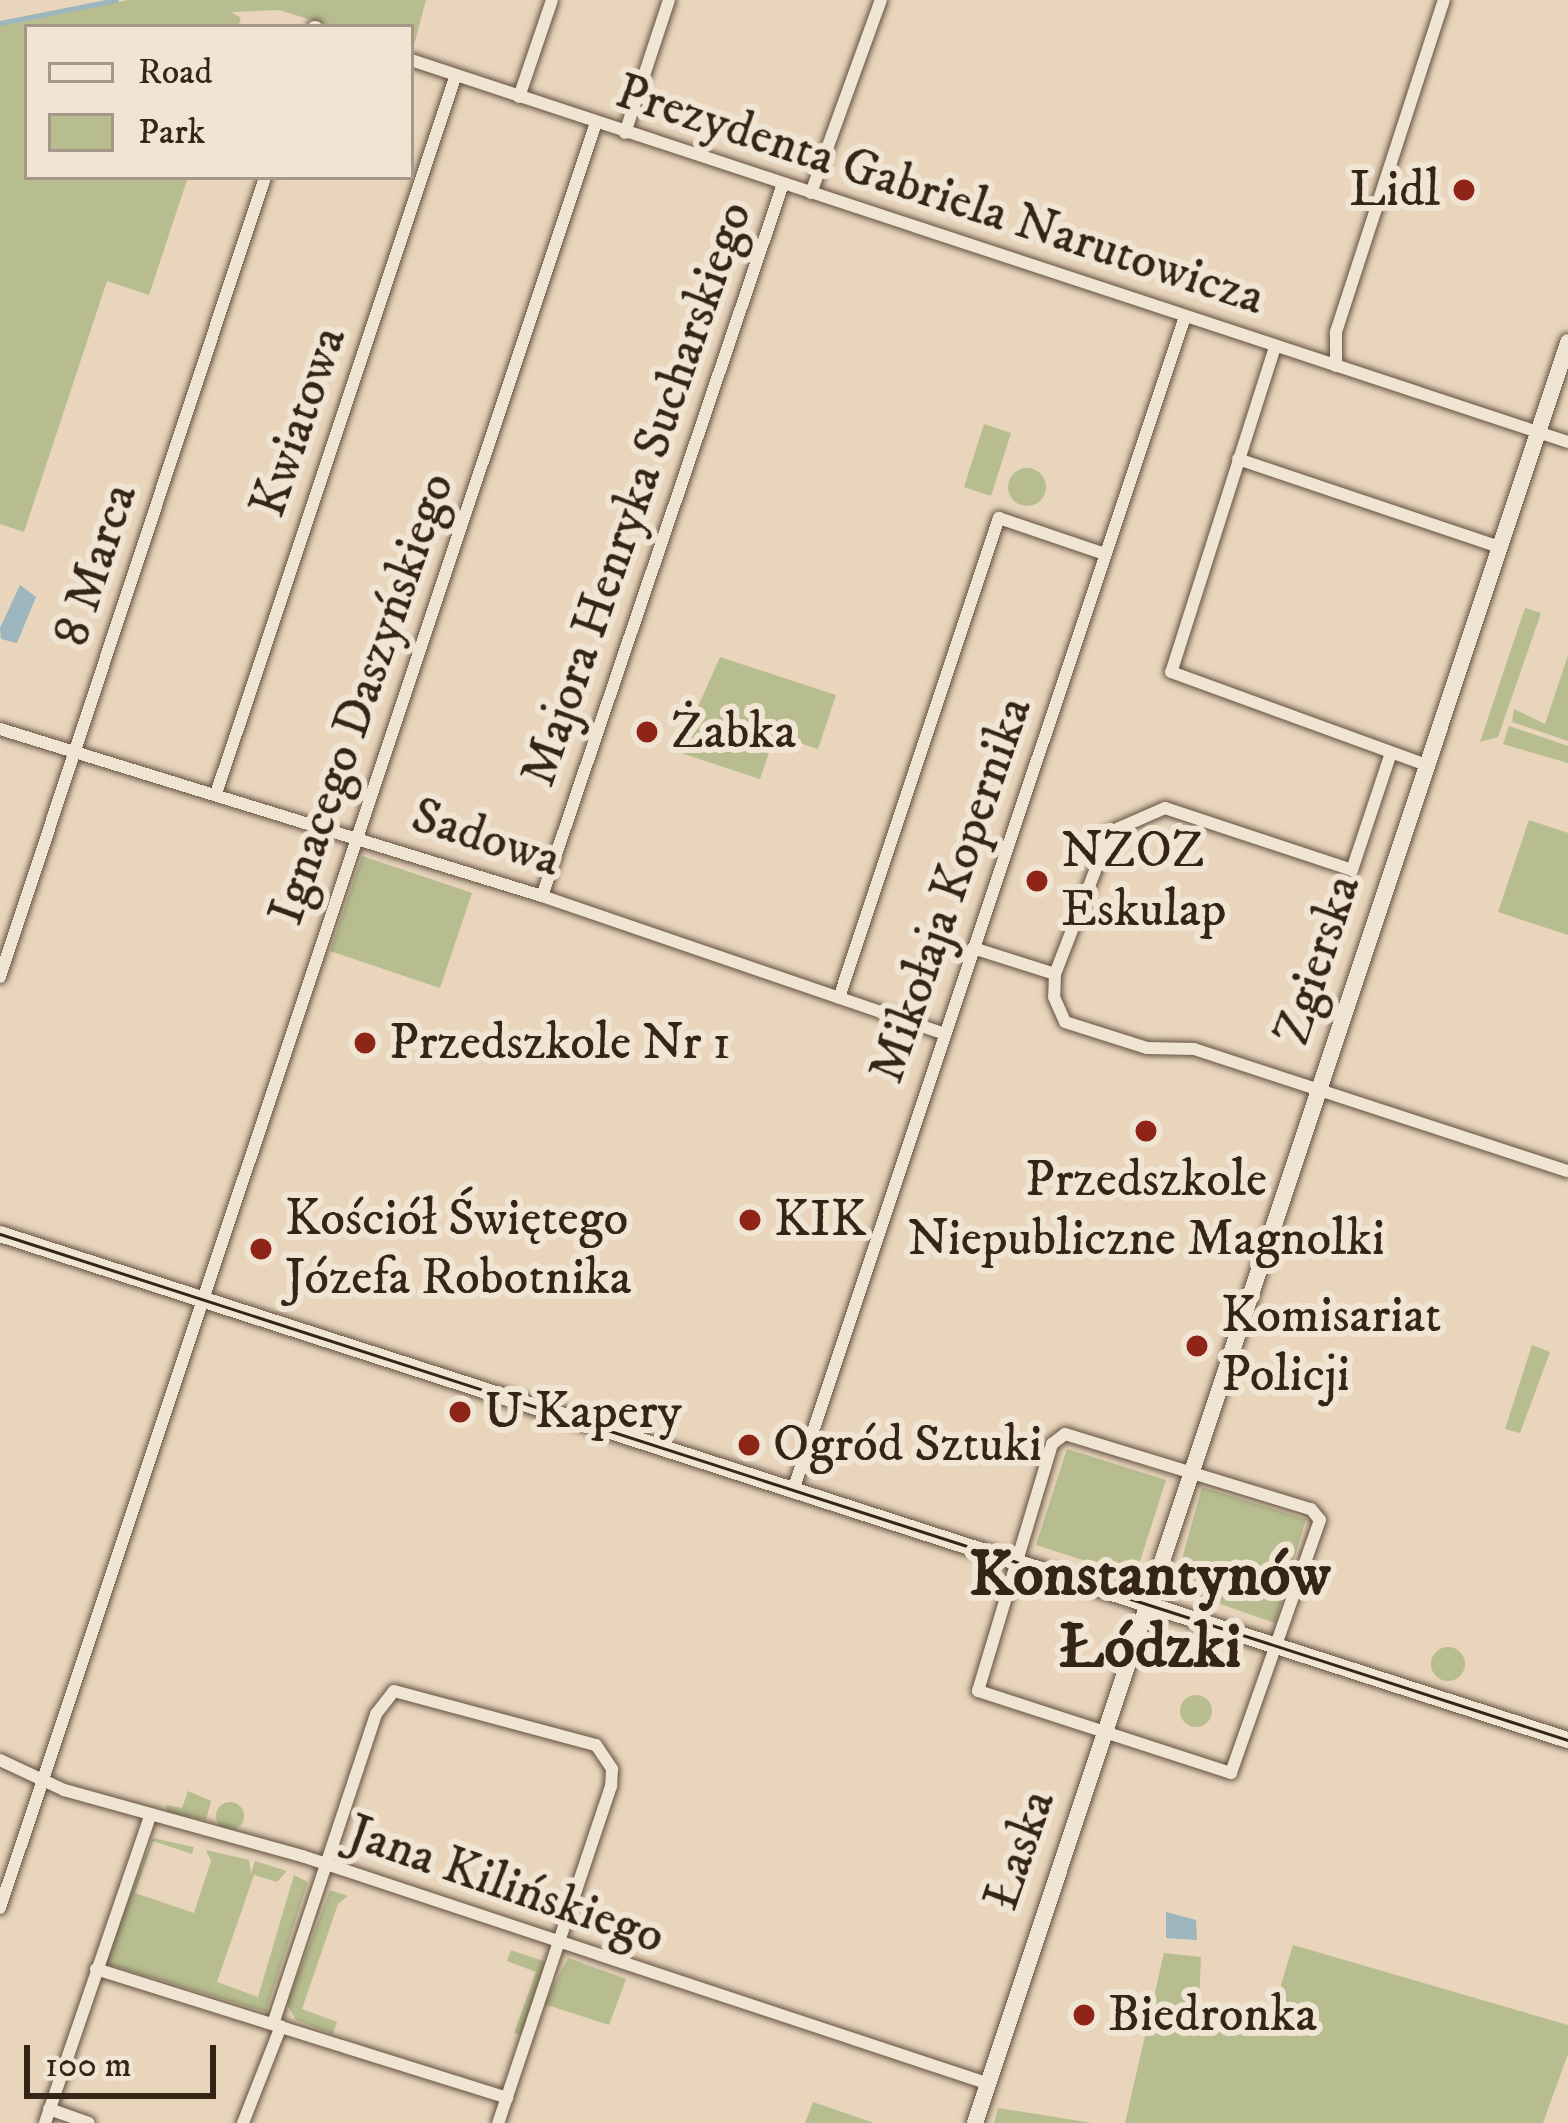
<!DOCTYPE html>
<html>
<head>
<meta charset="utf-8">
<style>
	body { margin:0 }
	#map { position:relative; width:1568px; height:2123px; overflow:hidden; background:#e8d5bc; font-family:"IM FELL DW Pica",serif }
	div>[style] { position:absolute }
	.green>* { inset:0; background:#b7bd8f }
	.round { border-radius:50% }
	.water>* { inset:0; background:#9db5bd }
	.stream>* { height:4.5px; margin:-2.25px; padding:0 2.25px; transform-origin:2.25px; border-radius:2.25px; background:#9db5bd }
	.roads { filter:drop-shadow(0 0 3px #625140) drop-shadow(0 0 3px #625140) }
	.minor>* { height:12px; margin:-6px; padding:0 6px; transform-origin:6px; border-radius:6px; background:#f0e4d3 }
	.secondary>* { height:16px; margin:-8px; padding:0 8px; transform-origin:8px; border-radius:8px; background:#f0e4d3 }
	.tram>* { height:3px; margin:-1.5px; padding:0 1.5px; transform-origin:1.5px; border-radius:1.5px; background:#352517 }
	.dots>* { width:33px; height:33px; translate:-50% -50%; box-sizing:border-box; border:6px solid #f0e4d3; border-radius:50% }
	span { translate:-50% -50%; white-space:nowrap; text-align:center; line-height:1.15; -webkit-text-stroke:12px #f0e4d3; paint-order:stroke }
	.poi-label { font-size:51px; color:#352517 }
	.right { translate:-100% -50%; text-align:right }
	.left { translate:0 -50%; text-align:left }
	.street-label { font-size:51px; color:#352517 }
	.district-label { font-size:63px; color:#352517; font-weight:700 }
	.legend { position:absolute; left:24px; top:24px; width:390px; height:156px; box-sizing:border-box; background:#f0e4d3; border:3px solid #a59888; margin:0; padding:15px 21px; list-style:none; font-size:36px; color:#352517 }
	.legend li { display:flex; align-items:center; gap:24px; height:60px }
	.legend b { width:60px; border:3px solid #a59888 }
	.scale { position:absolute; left:24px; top:2045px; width:192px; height:54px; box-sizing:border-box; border:6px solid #352517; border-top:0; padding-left:15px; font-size:36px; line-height:42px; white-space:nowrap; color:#352517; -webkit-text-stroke:9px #f0e4d3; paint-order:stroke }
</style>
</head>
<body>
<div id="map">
	<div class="green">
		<i style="clip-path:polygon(128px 0,426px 0,414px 45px,411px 27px,334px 27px,279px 10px,231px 12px,241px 18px,238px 27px,27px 27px,27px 177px,188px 177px,149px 295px,107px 281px,24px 532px,0 524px,0 26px)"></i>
		<i style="clip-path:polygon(984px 424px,1011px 433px,991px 496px,964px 487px)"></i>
		<i class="round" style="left:1008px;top:468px;width:38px;height:38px"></i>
		<i style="clip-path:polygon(1525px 608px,1541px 613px,1498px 737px,1480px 742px)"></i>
		<i style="clip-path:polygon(1568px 655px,1568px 741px,1512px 722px,1514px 709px,1545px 724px)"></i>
		<i style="clip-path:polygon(720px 657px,836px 695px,818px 749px,775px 735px,760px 779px,678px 752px)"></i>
		<i style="clip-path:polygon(1509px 726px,1568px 746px,1568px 763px,1503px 744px)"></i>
		<i style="clip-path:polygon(1529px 820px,1568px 833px,1568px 935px,1498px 912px)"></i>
		<i style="clip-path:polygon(362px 856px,472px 893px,440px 988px,330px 951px)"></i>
		<i style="clip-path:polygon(1532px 1345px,1550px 1352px,1520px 1433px,1505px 1429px)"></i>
		<i style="clip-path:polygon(1067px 1449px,1166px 1480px,1135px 1577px,1036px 1545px)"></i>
		<i style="clip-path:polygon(1202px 1487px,1306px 1519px,1275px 1623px,1174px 1588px)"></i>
		<i class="round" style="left:1431px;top:1647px;width:34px;height:34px"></i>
		<i class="round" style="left:1180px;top:1695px;width:32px;height:32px"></i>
		<i style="clip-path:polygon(188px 1791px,211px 1801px,206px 1820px,167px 1812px,166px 1805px,182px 1808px)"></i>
		<i class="round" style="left:216px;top:1802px;width:28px;height:28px"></i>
		<i style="clip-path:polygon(153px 1838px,194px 1847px,192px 1854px,153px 1841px,135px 1893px,194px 1913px,211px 1861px,206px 1850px,249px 1860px,251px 1873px,255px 1861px,287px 1871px,277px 1882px,254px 1875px,217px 1982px,258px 1997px,294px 1875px,308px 1882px,266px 2012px,104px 1963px)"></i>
		<i style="clip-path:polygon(330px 1890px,348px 1896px,338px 1904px,302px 2009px,337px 2022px,333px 2034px,296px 2020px,287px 2004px)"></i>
		<i style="clip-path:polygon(1293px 1945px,1568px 2025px,1568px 2054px,1543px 2123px,1125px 2123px,1164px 1953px,1201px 1957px,1198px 2028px,1230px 2034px,1238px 2012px,1270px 2021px)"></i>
		<i style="clip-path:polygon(511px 1950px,546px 1962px,521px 2035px,514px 2033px,536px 1972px,507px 1961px)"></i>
		<i style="clip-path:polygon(568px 1958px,626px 1979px,609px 2025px,544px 2004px)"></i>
		<i style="clip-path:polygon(813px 2102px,874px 2123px,805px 2123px)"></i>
		<i style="clip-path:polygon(998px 2108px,1092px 2123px,994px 2123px)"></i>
	</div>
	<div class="water">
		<i style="clip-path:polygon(20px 585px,36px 597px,17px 643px,1px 639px,0 628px)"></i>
		<i style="clip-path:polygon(1166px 1912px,1196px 1920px,1197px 1940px,1166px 1938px)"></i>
	</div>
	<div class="stream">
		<i style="left:0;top:23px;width:118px;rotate:-11.2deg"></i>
	</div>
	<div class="roads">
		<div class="minor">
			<i style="left:314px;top:27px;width:2px"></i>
			<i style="left:411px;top:60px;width:1218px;rotate:18.27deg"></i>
			<i style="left:519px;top:97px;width:102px;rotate:-71.2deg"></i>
			<i style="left:625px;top:133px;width:140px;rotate:-71.7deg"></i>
			<i style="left:811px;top:193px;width:205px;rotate:-70.1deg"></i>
			<i style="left:1275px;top:347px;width:341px;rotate:107.7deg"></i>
			<i style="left:1171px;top:672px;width:272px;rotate:20deg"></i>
			<i style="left:1336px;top:366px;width:34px;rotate:-90deg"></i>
			<i style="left:1336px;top:332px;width:349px;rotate:-72deg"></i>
			<i style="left:1238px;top:459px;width:276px;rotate:18.6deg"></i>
			<i style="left:0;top:729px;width:567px;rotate:17.13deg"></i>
			<i style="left:542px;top:896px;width:425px;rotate:18.9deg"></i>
			<i style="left:216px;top:794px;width:758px;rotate:-71.54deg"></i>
			<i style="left:542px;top:896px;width:752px;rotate:-71.3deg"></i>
			<i style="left:973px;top:948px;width:86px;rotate:17.6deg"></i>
			<i style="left:1055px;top:974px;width:23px;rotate:92deg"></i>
			<i style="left:1054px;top:997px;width:27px;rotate:66deg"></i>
			<i style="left:1065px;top:1022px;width:86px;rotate:17.6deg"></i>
			<i style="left:1147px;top:1048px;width:47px;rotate:1.2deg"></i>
			<i style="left:1194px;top:1049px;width:393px;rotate:18.1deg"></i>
			<i style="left:1055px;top:974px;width:152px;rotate:-68.8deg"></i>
			<i style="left:1110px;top:832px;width:60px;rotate:-23.6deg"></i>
			<i style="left:1165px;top:808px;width:197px;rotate:18.3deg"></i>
			<i style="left:1352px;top:870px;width:123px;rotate:-71.6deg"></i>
			<i style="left:0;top:977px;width:843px;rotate:-71.67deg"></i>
			<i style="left:839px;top:998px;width:506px;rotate:-71.57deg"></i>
			<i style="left:999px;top:518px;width:112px;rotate:18.8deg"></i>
			<i style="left:1065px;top:1434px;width:257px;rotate:17deg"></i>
			<i style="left:1311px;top:1509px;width:14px;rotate:51deg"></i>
			<i style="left:1320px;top:1520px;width:268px;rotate:109.4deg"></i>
			<i style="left:1231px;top:1773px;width:266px;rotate:-162deg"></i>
			<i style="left:978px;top:1691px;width:258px;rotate:-73.3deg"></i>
			<i style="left:1052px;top:1444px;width:16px;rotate:-38deg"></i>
			<i style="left:794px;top:1488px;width:1235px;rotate:-71.54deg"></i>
			<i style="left:0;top:1760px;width:71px;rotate:25.1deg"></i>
			<i style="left:64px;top:1790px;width:247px;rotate:15.5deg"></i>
			<i style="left:302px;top:1856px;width:724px;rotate:18.36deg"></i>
			<i style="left:0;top:1908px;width:1882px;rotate:-71.54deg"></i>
			<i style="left:96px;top:1969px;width:431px;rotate:17.4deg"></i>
			<i style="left:273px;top:2024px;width:327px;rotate:-71.6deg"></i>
			<i style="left:376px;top:1714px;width:29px;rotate:-52deg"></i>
			<i style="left:394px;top:1691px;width:209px;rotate:15deg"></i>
			<i style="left:596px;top:1745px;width:29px;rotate:56deg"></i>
			<i style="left:612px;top:1769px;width:17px;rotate:93deg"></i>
			<i style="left:611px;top:1786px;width:355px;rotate:108.5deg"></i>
			<i style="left:49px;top:2109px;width:42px;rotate:19.3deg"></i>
			<i style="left:45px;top:2123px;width:324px;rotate:-71.1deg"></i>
			<i style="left:243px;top:2123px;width:104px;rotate:-68.6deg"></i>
		</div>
		<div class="secondary">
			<i style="left:0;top:1234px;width:1648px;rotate:17.89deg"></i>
			<i style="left:975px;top:2123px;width:1877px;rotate:-71.58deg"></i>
		</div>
	</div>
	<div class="tram">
		<i style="left:0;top:1234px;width:1648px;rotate:17.89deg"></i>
	</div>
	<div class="dots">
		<i style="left:1464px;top:190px;background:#8f2418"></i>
		<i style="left:647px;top:732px;background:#8f2418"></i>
		<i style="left:1037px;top:881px;background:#8f2418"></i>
		<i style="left:365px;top:1043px;background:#8f2418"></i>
		<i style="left:1146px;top:1131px;background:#8f2418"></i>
		<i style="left:750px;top:1220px;background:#8f2418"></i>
		<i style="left:261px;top:1249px;background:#8f2418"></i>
		<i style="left:1197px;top:1346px;background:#8f2418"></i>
		<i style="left:460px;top:1412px;background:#8f2418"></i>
		<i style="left:749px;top:1445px;background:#8f2418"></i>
		<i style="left:1084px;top:2015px;background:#8f2418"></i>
	</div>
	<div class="poi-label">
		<span class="right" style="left:1440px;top:190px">Lidl</span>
		<span class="left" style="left:671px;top:732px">Żabka</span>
		<span class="left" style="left:1061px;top:881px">NZOZ<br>Eskulap</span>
		<span class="left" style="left:389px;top:1043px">Przedszkole Nr 1</span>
		<span style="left:1146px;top:1210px">Przedszkole<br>Niepubliczne Magnolki</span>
		<span class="left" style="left:285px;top:1249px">Kościół Świętego<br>Józefa Robotnika</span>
		<span class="left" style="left:774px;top:1220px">KIK</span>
		<span class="left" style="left:1221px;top:1346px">Komisariat<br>Policji</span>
		<span class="left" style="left:484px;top:1412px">U Kapery</span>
		<span class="left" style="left:773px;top:1445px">Ogród Sztuki</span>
		<span class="left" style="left:1108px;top:2015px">Biedronka</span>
	</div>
	<div class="street-label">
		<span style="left:940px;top:195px;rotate:18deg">Prezydenta Gabriela Narutowicza</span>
		<span style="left:299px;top:422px;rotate:-71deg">Kwiatowa</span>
		<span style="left:637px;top:494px;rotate:-71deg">Majora Henryka Sucharskiego</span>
		<span style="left:96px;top:565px;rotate:-72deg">8 Marca</span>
		<span style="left:362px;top:699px;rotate:-71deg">Ignacego Daszyńskiego</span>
		<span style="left:486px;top:838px;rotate:18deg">Sadowa</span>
		<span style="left:951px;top:890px;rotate:-71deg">Mikołaja Kopernika</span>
		<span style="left:1318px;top:960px;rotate:-72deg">Zgierska</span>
		<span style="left:1020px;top:1850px;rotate:-71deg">Łaska</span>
		<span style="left:506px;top:1885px;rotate:19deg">Jana Kilińskiego</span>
	</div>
	<div class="district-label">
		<span style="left:1150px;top:1612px">Konstantynów<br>Łódzki</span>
	</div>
	<ul class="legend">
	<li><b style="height:15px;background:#f0e4d3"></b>Road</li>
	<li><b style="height:33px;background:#b7bd8f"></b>Park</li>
	</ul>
	<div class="scale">100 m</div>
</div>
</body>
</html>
